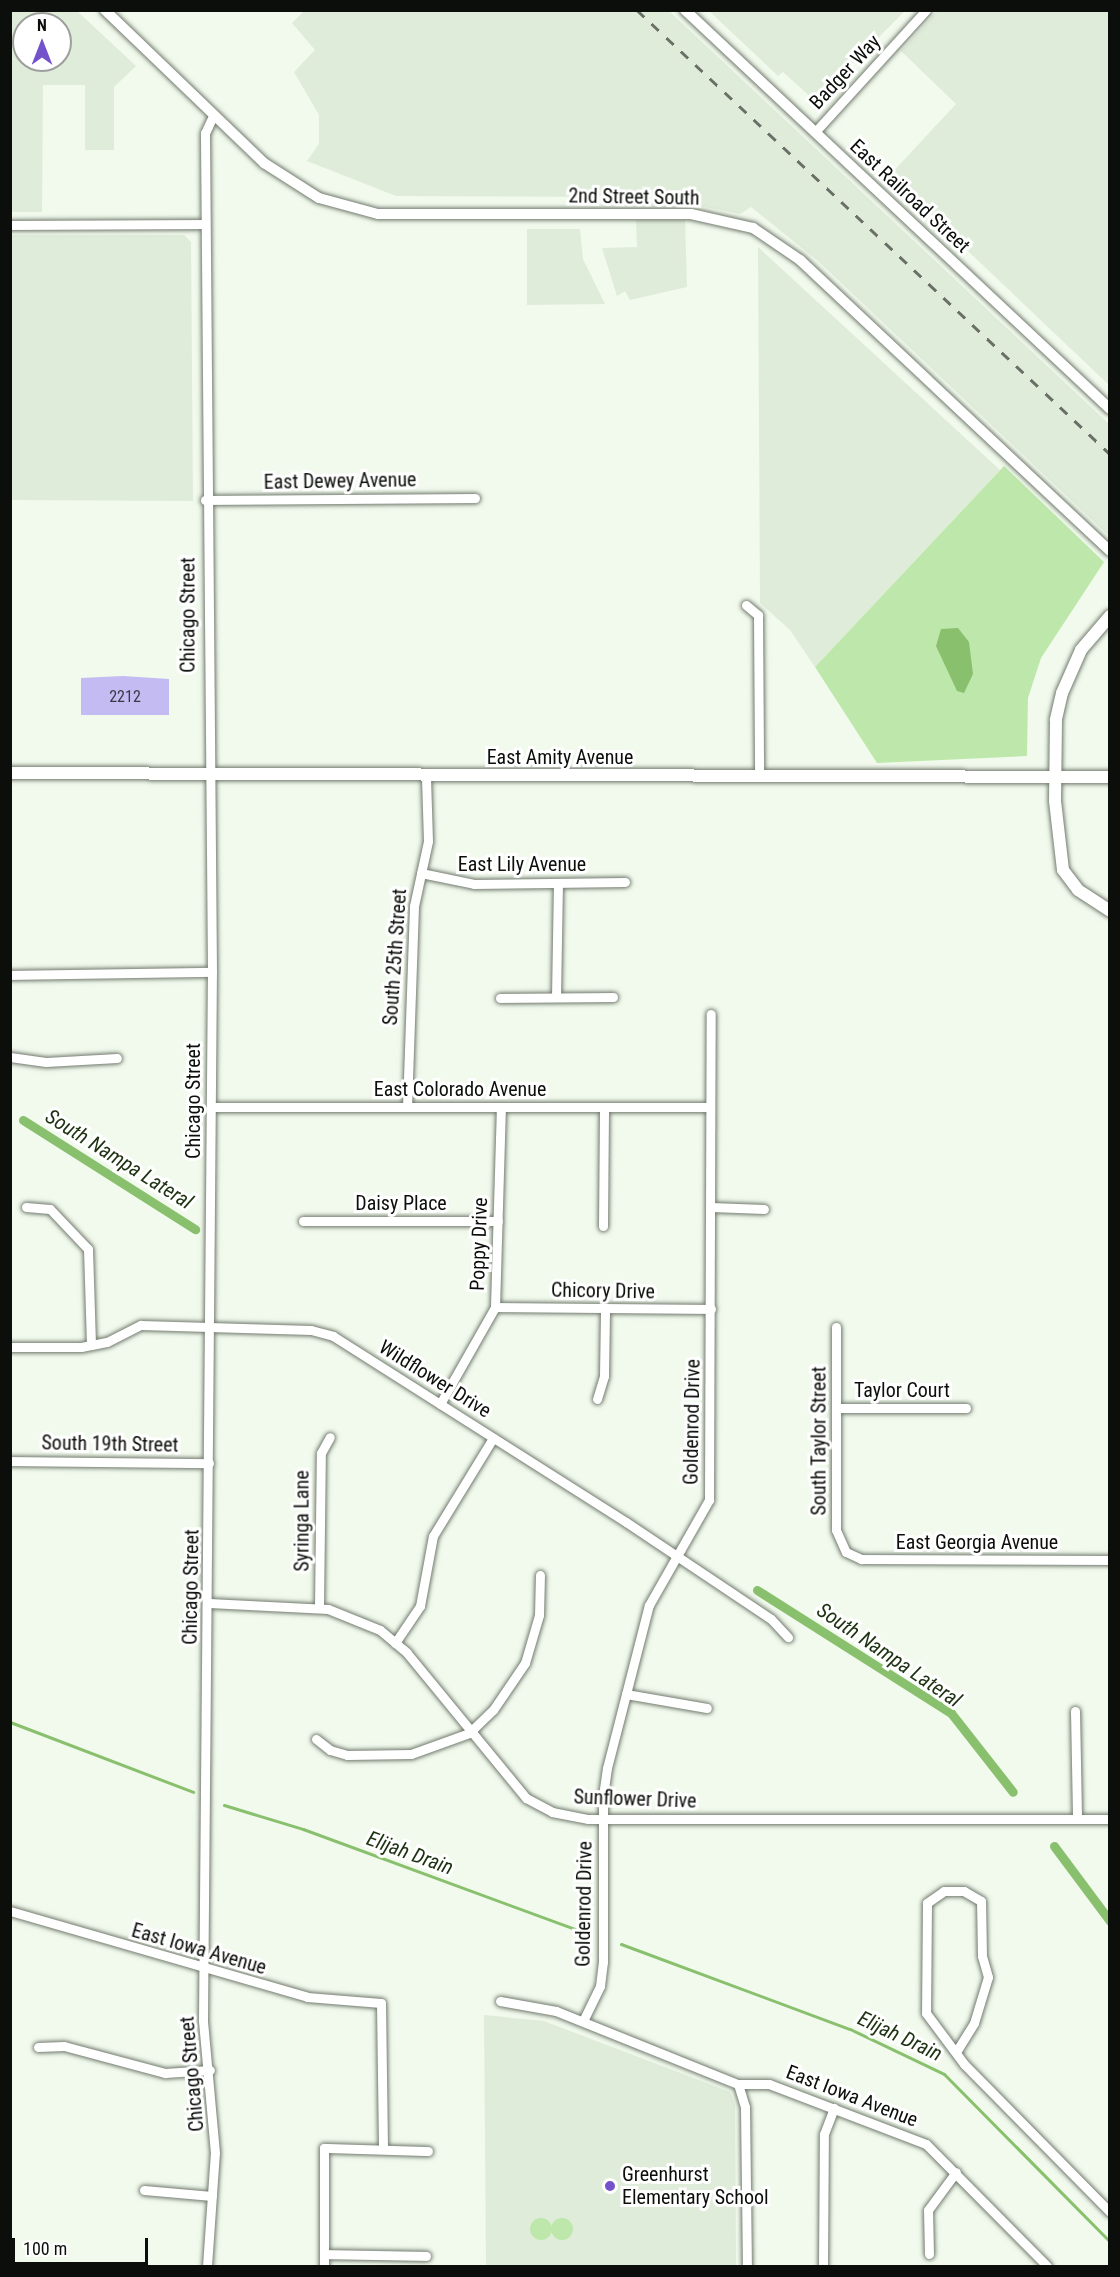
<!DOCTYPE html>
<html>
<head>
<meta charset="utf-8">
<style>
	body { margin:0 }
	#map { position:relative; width:1120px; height:2277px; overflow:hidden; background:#f1faed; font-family:"Roboto Condensed",sans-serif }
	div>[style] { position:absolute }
	.built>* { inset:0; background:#e0ecda }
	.green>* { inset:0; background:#bee8ab }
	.round { border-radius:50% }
	.water>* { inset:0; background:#89c06d }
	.stream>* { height:3px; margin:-1.5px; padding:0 1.5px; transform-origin:1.5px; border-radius:1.5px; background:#89c06d }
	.canal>* { height:9px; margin:-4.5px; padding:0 4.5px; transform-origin:4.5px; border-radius:4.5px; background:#89c06d }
	.building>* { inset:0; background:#c3bbf1 }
	.roads { filter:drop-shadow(0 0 2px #737b6f) drop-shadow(0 0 2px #737b6f) }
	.minor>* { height:9px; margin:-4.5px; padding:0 4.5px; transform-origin:4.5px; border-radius:4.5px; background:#fff }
	.tertiary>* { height:10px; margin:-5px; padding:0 5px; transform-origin:5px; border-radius:5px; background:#fff }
	.secondary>* { height:12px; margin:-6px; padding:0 6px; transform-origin:6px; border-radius:6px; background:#fff }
	.rail>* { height:3px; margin-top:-1.5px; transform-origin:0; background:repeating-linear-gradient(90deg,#696e66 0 10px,transparent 0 20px) }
	.dots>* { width:16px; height:16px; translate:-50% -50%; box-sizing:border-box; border:3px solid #fff; border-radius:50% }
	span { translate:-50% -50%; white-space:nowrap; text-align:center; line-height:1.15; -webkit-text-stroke:6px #fff; paint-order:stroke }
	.number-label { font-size:16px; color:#393944 }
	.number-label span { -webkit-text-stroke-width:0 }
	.street-label { font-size:20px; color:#0b0e0a }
	.poi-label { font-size:20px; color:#0b0e0a }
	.left { translate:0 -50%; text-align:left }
	.water-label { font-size:21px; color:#1d3211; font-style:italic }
	.frame { position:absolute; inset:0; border:12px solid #0b0e0a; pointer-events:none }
	.north { position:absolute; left:12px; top:12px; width:60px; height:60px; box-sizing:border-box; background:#fff; border:2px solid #9d9f9d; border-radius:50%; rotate:0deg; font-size:16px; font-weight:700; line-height:24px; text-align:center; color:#0b0e0a }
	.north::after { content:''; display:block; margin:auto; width:21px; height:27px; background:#7352cb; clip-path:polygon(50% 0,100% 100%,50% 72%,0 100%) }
	.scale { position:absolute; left:12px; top:2238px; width:136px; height:27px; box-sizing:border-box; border:3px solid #0b0e0a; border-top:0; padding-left:8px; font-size:18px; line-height:21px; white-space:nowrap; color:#0b0e0a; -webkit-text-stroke:4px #fff; paint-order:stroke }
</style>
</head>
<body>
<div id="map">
	<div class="built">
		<i style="clip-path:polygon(evenodd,10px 11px,77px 11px,136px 66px,114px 87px,114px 150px,85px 150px,85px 85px,43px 85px,42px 212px,11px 212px,10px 11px,24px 24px,60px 24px,60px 60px,24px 60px,24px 24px)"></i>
		<i style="clip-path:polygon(304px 11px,669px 11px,1109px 424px,1109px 536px,818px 261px,751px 207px,740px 214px,695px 205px,637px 205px,628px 197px,396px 196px,307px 161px,319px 144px,319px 115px,294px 72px,315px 50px,292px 23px)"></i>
		<i style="clip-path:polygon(709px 11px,905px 11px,815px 101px,783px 72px,778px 76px)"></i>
		<i style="clip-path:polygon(937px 11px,1109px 11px,1109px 385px,889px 176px,956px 104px,901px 51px)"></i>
		<i style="clip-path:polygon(636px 220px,685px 220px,687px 287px,630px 300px,625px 291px,617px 296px,602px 248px,637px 247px)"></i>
		<i style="clip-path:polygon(527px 229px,580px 229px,583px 259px,605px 304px,527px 305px)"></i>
		<i style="clip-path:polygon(11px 235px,184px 235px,191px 242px,193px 501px,11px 500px)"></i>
		<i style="clip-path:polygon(758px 247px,1000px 470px,815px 667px,790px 630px,760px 603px)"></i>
		<i style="clip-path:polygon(484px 2015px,544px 2021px,730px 2092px,735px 2105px,736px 2266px,486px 2266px)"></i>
	</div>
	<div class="green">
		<i style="clip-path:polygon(1004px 466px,1104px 562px,1041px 658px,1028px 698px,1027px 756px,877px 763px,815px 667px)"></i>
		<i class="round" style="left:530px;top:2218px;width:22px;height:22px"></i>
		<i class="round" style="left:551px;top:2218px;width:22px;height:22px"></i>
	</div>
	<div class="water">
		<i style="clip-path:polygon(958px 628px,969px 642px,973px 674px,964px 693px,957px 691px,936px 646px,941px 629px)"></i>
	</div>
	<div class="stream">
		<i style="left:10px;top:1722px;width:196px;rotate:20.9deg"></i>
		<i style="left:224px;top:1805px;width:83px;rotate:16.9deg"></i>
		<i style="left:303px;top:1829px;width:301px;rotate:20.2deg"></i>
		<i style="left:621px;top:1944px;width:244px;rotate:20.4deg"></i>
		<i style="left:850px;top:2029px;width:104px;rotate:25.6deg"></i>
		<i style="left:944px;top:2074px;width:236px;rotate:45.3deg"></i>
	</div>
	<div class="canal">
		<i style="left:23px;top:1120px;width:204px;rotate:32.4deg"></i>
		<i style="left:757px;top:1590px;width:230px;rotate:32.4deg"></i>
		<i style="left:951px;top:1713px;width:100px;rotate:51.9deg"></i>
		<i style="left:1054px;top:1846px;width:94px;rotate:53.3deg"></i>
	</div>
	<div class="building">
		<i style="clip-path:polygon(123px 676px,169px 679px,169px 715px,81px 715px,81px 678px)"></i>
	</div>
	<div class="roads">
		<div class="minor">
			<i style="left:815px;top:132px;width:165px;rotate:-47.7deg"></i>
			<i style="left:10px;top:225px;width:195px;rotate:-0.3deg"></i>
			<i style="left:205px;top:500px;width:270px;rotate:-0.4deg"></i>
			<i style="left:746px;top:605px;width:16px;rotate:40deg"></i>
			<i style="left:758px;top:615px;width:161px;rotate:89.6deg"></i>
			<i style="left:421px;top:873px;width:54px;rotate:11.7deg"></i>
			<i style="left:474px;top:884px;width:151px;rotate:-0.8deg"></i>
			<i style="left:10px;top:975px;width:202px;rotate:-0.9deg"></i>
			<i style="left:556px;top:997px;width:114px;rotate:-89deg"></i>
			<i style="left:500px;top:998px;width:113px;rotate:-0.5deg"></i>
			<i style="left:10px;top:1057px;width:36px;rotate:8deg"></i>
			<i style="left:46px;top:1062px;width:71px;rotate:-3.2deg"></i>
			<i style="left:211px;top:1107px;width:499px"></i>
			<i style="left:407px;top:1107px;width:201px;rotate:-88deg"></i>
			<i style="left:414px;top:906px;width:66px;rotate:-77.8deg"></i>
			<i style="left:428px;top:841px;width:65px;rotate:-91.8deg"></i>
			<i style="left:26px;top:1207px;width:24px;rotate:5deg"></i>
			<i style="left:50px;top:1209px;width:55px;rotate:46.5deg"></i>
			<i style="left:88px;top:1249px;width:96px;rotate:88.2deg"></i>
			<i style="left:711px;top:1207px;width:53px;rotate:2.2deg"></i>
			<i style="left:303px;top:1221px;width:195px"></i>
			<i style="left:603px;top:1226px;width:119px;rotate:-89.5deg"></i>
			<i style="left:495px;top:1307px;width:216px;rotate:0.5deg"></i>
			<i style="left:836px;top:1327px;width:203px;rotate:90deg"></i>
			<i style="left:836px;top:1530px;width:24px;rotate:66deg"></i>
			<i style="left:846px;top:1552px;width:17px;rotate:25deg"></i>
			<i style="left:861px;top:1559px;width:249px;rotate:0.2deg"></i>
			<i style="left:10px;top:1347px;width:71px"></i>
			<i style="left:81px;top:1347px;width:26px;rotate:-11deg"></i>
			<i style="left:107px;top:1342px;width:38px;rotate:-27deg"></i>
			<i style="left:141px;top:1325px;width:170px;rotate:1.7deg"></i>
			<i style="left:311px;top:1330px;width:23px;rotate:15deg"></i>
			<i style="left:333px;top:1336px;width:347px;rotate:32.4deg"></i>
			<i style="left:626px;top:1522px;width:174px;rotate:33.8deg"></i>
			<i style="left:771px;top:1619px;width:25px;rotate:47deg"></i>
			<i style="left:597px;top:1399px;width:24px;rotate:-73deg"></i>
			<i style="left:604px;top:1376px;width:66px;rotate:-89.1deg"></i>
			<i style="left:440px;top:1404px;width:112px;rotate:-60.4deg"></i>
			<i style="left:495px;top:1307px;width:200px;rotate:-88.3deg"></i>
			<i style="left:837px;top:1408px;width:129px"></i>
			<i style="left:10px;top:1461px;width:199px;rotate:0.6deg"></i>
			<i style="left:209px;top:1603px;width:119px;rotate:2.9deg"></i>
			<i style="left:328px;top:1609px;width:56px;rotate:22deg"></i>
			<i style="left:380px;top:1630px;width:35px;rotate:40deg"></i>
			<i style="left:407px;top:1653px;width:188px;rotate:50.6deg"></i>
			<i style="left:526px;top:1798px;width:30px;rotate:28deg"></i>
			<i style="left:552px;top:1812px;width:37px;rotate:11deg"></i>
			<i style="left:588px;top:1819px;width:522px"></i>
			<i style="left:319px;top:1607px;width:154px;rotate:-89.3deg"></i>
			<i style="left:321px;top:1453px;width:18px;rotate:-61deg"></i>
			<i style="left:395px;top:1643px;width:45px;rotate:-56deg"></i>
			<i style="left:420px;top:1606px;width:71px;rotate:-79.5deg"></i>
			<i style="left:433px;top:1536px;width:115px;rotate:-58.5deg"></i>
			<i style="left:626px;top:1694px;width:82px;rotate:9.8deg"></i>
			<i style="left:1075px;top:1711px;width:108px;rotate:88.9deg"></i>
			<i style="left:316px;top:1739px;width:18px;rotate:38deg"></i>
			<i style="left:330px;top:1750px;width:18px;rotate:16deg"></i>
			<i style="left:347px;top:1755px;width:64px;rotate:-0.9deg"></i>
			<i style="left:411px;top:1754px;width:62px;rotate:-19.9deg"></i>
			<i style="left:469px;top:1733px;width:33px;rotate:-44deg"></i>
			<i style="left:493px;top:1710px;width:57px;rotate:-55.8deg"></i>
			<i style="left:525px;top:1663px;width:50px;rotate:-73.7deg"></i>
			<i style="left:539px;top:1615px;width:40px;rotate:-88.6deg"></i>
			<i style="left:10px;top:1911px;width:309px;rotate:16.1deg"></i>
			<i style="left:307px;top:1997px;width:74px;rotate:4.6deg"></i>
			<i style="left:381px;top:2003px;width:145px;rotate:89.2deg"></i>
			<i style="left:500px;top:2001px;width:57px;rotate:10.1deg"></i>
			<i style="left:556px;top:2011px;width:196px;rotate:21.9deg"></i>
			<i style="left:738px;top:2084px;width:31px"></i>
			<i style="left:769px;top:2084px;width:168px;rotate:20.9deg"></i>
			<i style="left:926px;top:2144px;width:172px;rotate:45.2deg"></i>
			<i style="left:583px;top:2021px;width:39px;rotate:-64deg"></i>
			<i style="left:600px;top:1986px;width:24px;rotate:-83deg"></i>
			<i style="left:603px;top:1962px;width:166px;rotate:-90deg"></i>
			<i style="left:603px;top:1796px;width:28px;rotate:-82deg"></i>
			<i style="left:607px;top:1768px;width:168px;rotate:-75.6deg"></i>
			<i style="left:649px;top:1605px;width:121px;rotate:-60.3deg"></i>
			<i style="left:709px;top:1500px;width:486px;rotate:-89.8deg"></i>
			<i style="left:38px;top:2047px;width:26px;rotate:-2deg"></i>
			<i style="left:64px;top:2046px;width:105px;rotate:15deg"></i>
			<i style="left:165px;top:2073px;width:45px;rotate:-3.8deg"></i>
			<i style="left:956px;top:2052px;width:34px;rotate:-58deg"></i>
			<i style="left:974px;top:2023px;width:48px;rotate:-73.1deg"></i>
			<i style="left:988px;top:1977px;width:22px;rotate:-106deg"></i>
			<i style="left:982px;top:1956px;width:55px;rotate:-91deg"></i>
			<i style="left:981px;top:1901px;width:20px;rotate:-150deg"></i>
			<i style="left:964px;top:1891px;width:20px;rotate:180deg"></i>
			<i style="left:944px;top:1891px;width:21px;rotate:145deg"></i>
			<i style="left:927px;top:1903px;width:110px;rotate:90.5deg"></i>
			<i style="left:926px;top:2013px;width:64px;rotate:53.3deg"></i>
			<i style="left:964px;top:2064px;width:208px;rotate:45.4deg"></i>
			<i style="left:738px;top:2084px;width:24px;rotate:73deg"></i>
			<i style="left:745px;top:2107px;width:159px;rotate:89.3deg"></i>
			<i style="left:144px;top:2190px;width:68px;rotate:5deg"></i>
			<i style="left:324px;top:2254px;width:102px;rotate:1.1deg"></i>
			<i style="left:929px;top:2254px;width:44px;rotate:-91.3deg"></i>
			<i style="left:928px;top:2210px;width:47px;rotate:-53.6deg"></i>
			<i style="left:207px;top:2266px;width:113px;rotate:-86deg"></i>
			<i style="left:215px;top:2153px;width:134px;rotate:-95.2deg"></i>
			<i style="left:203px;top:2020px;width:1048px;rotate:-89.51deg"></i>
			<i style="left:212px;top:972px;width:839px;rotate:-90.48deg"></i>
			<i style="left:205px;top:133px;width:19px;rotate:-65deg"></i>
			<i style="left:324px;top:2266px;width:118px;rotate:-90deg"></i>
			<i style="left:324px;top:2148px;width:104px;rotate:1.7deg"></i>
			<i style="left:823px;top:2266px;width:132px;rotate:-89.6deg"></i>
			<i style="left:824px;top:2134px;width:28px;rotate:-69deg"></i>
		</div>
		<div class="tertiary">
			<i style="left:105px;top:10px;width:221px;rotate:43.9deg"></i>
			<i style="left:264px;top:163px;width:65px;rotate:32.5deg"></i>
			<i style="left:319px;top:198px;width:61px;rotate:15.2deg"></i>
			<i style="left:378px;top:214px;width:313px"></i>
			<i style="left:691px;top:214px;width:64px;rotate:12.7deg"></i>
			<i style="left:753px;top:228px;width:57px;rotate:34.2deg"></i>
			<i style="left:800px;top:260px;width:425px;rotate:43.2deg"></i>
			<i style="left:685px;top:10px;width:583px;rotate:43.19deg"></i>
		</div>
		<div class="secondary">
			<i style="left:1110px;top:616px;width:45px;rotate:130.5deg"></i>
			<i style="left:1081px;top:650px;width:47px;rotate:113.8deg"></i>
			<i style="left:1062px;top:693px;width:28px;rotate:103deg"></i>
			<i style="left:1056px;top:720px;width:81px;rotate:90.7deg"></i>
			<i style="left:1055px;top:801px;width:69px;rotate:83.4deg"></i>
			<i style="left:1063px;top:870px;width:25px;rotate:53deg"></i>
			<i style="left:1078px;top:890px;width:38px;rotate:33deg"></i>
			<i style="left:10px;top:773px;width:1100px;rotate:0.21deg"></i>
		</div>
	</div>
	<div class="rail">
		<i style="left:637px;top:10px;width:649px;rotate:43.19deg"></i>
	</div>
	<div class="dots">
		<i style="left:610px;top:2186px;background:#7352cb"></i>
	</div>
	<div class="number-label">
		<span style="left:125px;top:697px">2212</span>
	</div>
	<div class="street-label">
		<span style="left:845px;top:72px;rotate:-47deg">Badger Way</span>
		<span style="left:910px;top:196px;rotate:43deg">East Railroad Street</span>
		<span style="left:634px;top:197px;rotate:1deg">2nd Street South</span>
		<span style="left:340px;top:481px;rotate:-1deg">East Dewey Avenue</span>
		<span style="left:188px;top:615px;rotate:-90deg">Chicago Street</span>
		<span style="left:560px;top:757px">East Amity Avenue</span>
		<span style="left:522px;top:864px">East Lily Avenue</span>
		<span style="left:395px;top:957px;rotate:-86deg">South 25th Street</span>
		<span style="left:460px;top:1089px">East Colorado Avenue</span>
		<span style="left:193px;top:1101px;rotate:-90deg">Chicago Street</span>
		<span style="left:401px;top:1203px">Daisy Place</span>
		<span style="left:479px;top:1244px;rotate:-88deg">Poppy Drive</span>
		<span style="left:603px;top:1291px;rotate:1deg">Chicory Drive</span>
		<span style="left:435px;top:1379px;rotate:32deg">Wildflower Drive</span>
		<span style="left:902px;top:1390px">Taylor Court</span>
		<span style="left:692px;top:1422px;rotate:-89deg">Goldenrod Drive</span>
		<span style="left:819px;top:1441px;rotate:-90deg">South Taylor Street</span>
		<span style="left:110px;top:1444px;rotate:1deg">South 19th Street</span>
		<span style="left:302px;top:1521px;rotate:-90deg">Syringa Lane</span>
		<span style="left:977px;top:1542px">East Georgia Avenue</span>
		<span style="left:191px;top:1587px;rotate:-89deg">Chicago Street</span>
		<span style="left:635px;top:1799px;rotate:2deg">Sunflower Drive</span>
		<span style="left:584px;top:1904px;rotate:-89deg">Goldenrod Drive</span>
		<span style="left:199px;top:1949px;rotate:16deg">East Iowa Avenue</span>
		<span style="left:192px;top:2074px;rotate:-95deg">Chicago Street</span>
		<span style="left:852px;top:2096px;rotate:21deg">East Iowa Avenue</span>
	</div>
	<div class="poi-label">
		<span class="left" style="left:622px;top:2186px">Greenhurst<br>Elementary School</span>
	</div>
	<div class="water-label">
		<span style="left:119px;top:1159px;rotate:32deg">South Nampa Lateral</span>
		<span style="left:889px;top:1655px;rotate:34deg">South Nampa Lateral</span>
		<span style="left:410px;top:1853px;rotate:20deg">Elijah Drain</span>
		<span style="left:900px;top:2036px;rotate:25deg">Elijah Drain</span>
	</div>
	<div class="frame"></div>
	<div class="north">N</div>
	<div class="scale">100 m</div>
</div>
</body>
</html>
